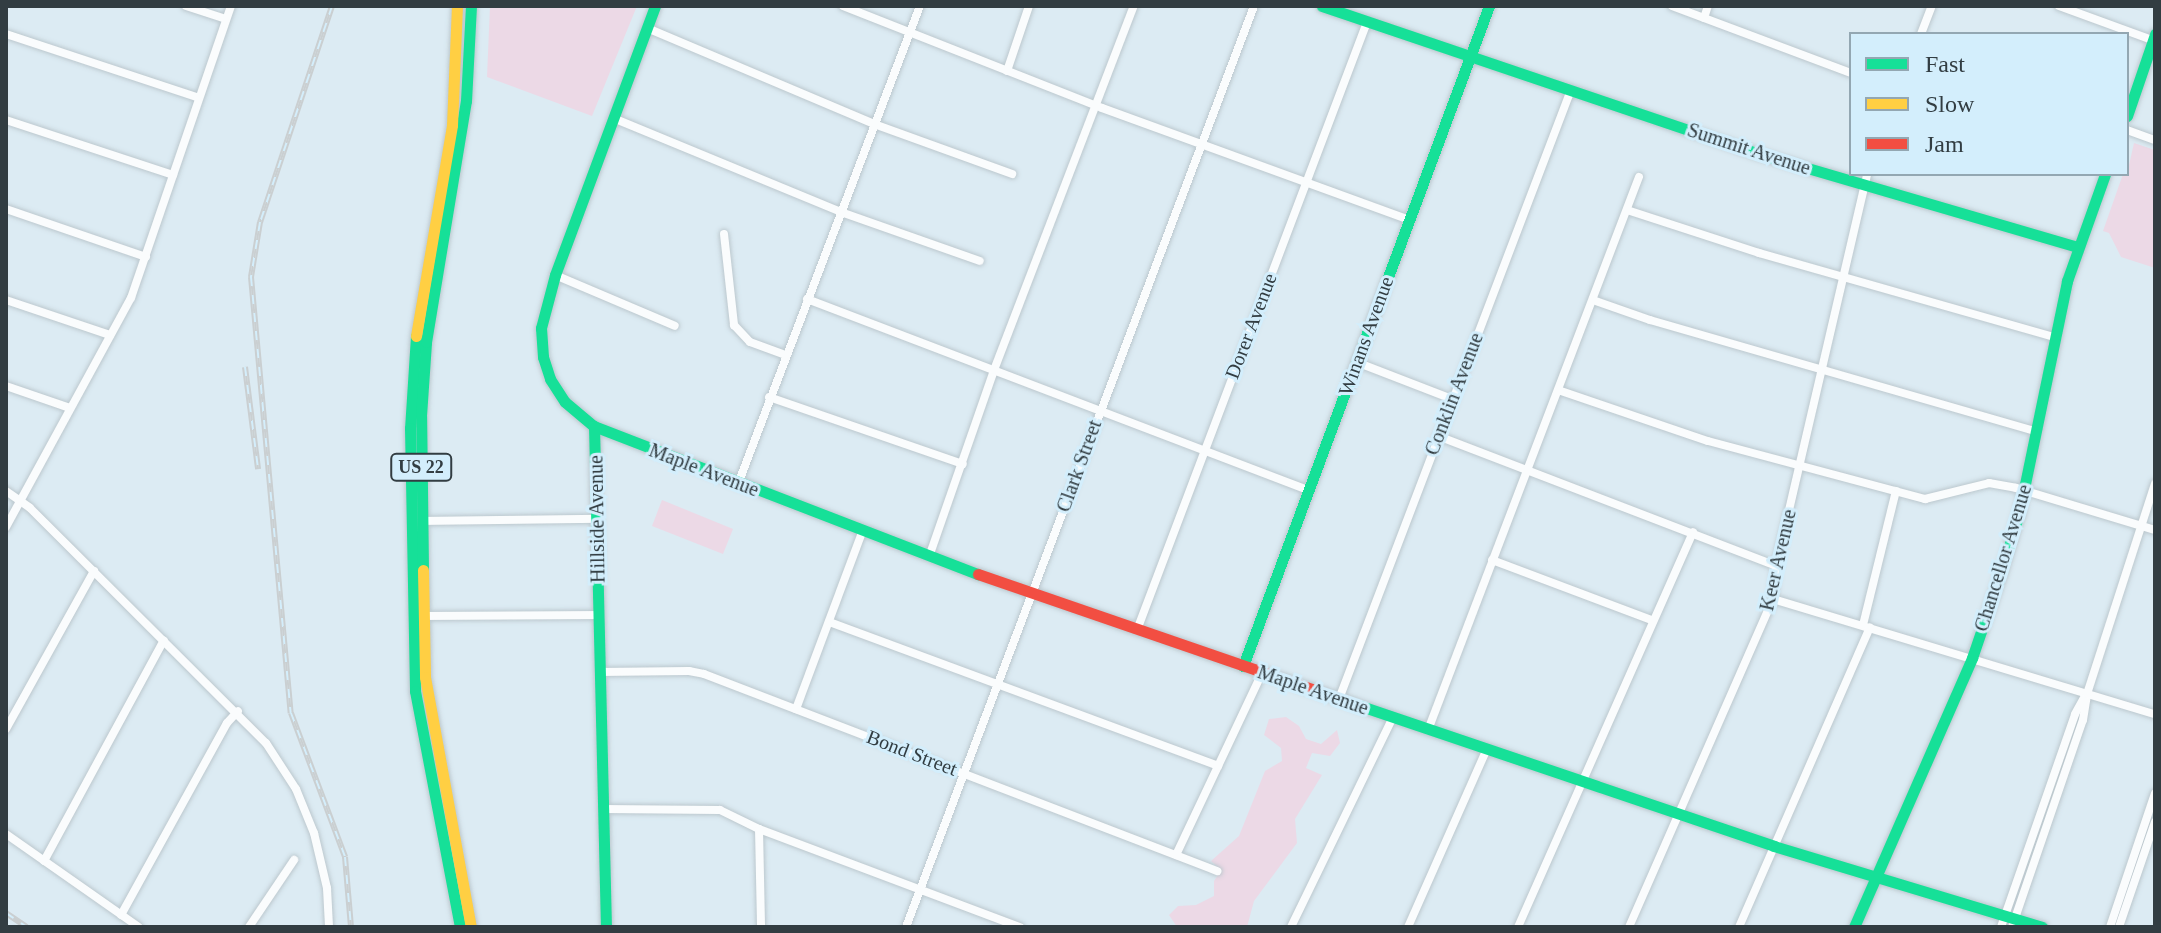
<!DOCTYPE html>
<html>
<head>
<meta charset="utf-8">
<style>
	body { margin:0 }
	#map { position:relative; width:2161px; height:933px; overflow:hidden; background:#dcebf3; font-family:Georgia,serif }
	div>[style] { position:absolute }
	.green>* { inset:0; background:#ecd9e6 }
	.roads { filter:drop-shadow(0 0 2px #bcc8ce) drop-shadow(0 0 2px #bcc8ce) }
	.street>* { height:8px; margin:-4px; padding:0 4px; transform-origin:4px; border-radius:4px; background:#fafcfd }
	.fast>* { height:11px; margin:-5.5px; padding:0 5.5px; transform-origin:5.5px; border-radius:5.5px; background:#16e098 }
	.slow>* { height:11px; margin:-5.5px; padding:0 5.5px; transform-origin:5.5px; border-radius:5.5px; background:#ffcf43 }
	.jam>* { height:11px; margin:-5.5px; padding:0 5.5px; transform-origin:5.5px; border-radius:5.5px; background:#f24e42 }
	.rail>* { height:6px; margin-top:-3px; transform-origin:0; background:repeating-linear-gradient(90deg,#d3eefc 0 9px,#cacfd1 0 18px); box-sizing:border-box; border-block:2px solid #cacfd1 }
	span { translate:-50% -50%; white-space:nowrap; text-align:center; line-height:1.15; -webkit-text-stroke:6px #d3eefc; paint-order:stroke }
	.shield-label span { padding:2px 6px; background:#d3eefc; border:2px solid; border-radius:6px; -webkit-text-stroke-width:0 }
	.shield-label { font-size:18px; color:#323d42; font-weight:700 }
	.street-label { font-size:20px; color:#323d42 }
	.frame { position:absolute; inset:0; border:8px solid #323d42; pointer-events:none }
	.legend { position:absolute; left:1849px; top:32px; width:280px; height:144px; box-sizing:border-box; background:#d3eefc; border:2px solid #93a7b2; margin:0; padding:10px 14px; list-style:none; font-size:24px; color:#323d42 }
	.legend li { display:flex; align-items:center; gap:16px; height:40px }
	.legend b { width:40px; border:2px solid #93a7b2 }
</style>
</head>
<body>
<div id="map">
	<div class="green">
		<i style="clip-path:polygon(490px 6px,637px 6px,592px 116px,487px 77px)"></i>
		<i style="clip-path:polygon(2134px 143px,2155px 150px,2155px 268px,2121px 257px,2109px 233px,2103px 231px,2123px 174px,2127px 174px)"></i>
		<i style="clip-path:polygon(662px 500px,733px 529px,723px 554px,652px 526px)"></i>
		<i style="clip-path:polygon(1286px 717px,1299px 726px,1306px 739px,1321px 744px,1337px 730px,1340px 743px,1330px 756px,1312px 753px,1306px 768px,1322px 775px,1295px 819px,1297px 843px,1254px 901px,1247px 927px,1177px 927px,1169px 915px,1178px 906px,1196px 905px,1214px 896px,1214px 881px,1221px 870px,1211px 861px,1239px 836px,1265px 771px,1282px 761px,1281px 748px,1264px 735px,1269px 719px)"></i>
	</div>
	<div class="roads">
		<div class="street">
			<i style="left:186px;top:6px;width:42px;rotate:18deg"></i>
			<i style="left:843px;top:6px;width:278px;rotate:21.5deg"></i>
			<i style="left:1102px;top:108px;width:327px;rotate:20deg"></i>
			<i style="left:1672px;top:6px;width:191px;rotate:20.5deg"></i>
			<i style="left:2059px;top:6px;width:102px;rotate:20deg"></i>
			<i style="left:1704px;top:18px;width:13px;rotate:-72deg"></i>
			<i style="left:647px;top:28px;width:246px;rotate:22.9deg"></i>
			<i style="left:874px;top:124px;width:147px;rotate:19.9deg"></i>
			<i style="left:6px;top:34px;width:203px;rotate:18.3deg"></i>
			<i style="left:1921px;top:34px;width:30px;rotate:-69deg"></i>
			<i style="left:1007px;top:71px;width:69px;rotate:-71.3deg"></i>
			<i style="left:613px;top:118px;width:247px;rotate:22.4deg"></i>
			<i style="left:841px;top:212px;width:147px;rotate:19.4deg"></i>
			<i style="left:6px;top:120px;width:176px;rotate:18.2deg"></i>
			<i style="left:2127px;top:130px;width:30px;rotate:20deg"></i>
			<i style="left:6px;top:209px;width:148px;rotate:18.9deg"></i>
			<i style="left:1627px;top:210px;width:139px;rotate:18deg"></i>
			<i style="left:1759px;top:253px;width:310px;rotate:15.9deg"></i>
			<i style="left:724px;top:234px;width:92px;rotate:83.7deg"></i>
			<i style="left:734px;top:325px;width:23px;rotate:47deg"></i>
			<i style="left:750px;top:342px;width:37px;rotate:20deg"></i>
			<i style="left:555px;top:275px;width:130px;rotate:23deg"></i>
			<i style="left:807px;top:299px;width:536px;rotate:20.87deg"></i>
			<i style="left:6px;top:300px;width:110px;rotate:18.6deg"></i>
			<i style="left:1593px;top:300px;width:60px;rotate:19.3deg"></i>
			<i style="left:1650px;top:320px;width:403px;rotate:16.1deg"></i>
			<i style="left:1356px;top:362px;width:103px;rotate:21.1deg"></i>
			<i style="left:6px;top:386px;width:68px;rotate:19deg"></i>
			<i style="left:1558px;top:390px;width:158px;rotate:18.8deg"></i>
			<i style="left:1708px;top:441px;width:225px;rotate:15deg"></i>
			<i style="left:1925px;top:499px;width:66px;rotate:-14deg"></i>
			<i style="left:1989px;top:483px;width:27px;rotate:10deg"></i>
			<i style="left:2016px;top:488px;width:145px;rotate:16.8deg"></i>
			<i style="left:769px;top:397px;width:205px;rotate:19.1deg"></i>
			<i style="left:1438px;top:436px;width:362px;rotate:21deg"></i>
			<i style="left:738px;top:484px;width:511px;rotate:-69.16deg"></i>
			<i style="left:6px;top:491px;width:29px;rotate:35deg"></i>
			<i style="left:30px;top:508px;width:333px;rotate:44.9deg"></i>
			<i style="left:266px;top:743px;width:55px;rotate:56.9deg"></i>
			<i style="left:296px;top:789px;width:48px;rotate:67.8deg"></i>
			<i style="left:314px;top:833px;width:57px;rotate:76.7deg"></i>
			<i style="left:327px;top:888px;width:39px;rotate:87deg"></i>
			<i style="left:422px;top:521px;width:175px;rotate:-0.7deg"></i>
			<i style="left:6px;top:527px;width:261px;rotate:-61.4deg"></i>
			<i style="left:131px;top:298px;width:309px;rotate:-71.1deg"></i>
			<i style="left:930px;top:554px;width:195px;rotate:-70.8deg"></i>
			<i style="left:994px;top:370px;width:390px;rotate:-69deg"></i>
			<i style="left:1492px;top:560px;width:171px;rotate:20.6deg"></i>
			<i style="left:1773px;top:599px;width:399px;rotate:16.8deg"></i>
			<i style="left:424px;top:616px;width:175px;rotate:-0.3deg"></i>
			<i style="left:829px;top:622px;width:415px;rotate:20.3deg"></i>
			<i style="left:1863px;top:625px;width:138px;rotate:-76.2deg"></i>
			<i style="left:1137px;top:630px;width:650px;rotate:-69.28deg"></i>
			<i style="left:599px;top:672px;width:90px;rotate:-0.6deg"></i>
			<i style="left:689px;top:671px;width:15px;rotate:11deg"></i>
			<i style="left:704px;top:674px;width:550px;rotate:21.01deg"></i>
			<i style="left:1339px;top:699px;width:652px;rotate:-69.15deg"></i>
			<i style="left:796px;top:709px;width:191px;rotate:-69.5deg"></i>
			<i style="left:6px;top:729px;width:181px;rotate:-60.9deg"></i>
			<i style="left:1428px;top:730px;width:592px;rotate:-69.12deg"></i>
			<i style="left:603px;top:809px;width:117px;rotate:0.5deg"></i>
			<i style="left:720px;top:810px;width:43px;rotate:26deg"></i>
			<i style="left:759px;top:829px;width:279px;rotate:20.6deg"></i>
			<i style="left:759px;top:829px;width:98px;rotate:88.8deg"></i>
			<i style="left:6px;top:834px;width:162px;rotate:35deg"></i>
			<i style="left:1176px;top:855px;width:201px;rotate:-64.7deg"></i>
			<i style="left:44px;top:861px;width:251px;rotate:-61.5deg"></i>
			<i style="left:121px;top:915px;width:219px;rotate:-61.1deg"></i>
			<i style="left:227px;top:723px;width:16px;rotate:-47deg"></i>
			<i style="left:249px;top:927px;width:81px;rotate:-56.1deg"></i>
			<i style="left:906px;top:927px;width:985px;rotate:-69.3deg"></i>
			<i style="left:1291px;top:927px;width:233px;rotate:-64.1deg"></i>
			<i style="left:1408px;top:927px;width:195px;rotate:-66.1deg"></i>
			<i style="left:1518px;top:927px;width:432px;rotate:-66.1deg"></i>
			<i style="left:1629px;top:927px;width:358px;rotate:-66.3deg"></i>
			<i style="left:1773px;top:599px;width:33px;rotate:-85deg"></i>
			<i style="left:1776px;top:566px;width:402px;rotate:-76.9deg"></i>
			<i style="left:1739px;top:927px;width:327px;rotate:-66.4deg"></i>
			<i style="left:2001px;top:927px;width:225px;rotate:-70.8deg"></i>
			<i style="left:2075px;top:714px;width:18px;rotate:-61deg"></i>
			<i style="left:2012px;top:927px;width:219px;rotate:-71.1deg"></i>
			<i style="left:2083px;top:720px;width:26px;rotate:-81deg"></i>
			<i style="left:2087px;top:694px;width:221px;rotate:-72.1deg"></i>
			<i style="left:2110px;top:927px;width:141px;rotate:-71.4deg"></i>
			<i style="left:2119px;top:927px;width:111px;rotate:-71.1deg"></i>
		</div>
		<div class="fast">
			<i style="left:655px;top:6px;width:287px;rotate:110.4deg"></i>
			<i style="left:555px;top:275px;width:55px;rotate:104.8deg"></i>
			<i style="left:541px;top:328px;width:29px;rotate:86deg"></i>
			<i style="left:543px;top:357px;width:23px;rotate:72deg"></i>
			<i style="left:550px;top:379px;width:27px;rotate:57deg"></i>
			<i style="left:565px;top:402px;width:38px;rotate:40deg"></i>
			<i style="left:594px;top:426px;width:412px;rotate:21.1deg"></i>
			<i style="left:1322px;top:6px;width:455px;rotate:18.7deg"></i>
			<i style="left:1753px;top:152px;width:338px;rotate:16.3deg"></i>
			<i style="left:2127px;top:116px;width:87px;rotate:-71.1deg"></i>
			<i style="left:416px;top:336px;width:92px;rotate:93.7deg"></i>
			<i style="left:410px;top:428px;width:263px;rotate:88.9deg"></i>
			<i style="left:415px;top:691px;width:240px;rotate:79.2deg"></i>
			<i style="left:594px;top:426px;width:501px;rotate:88.63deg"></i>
			<i style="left:423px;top:570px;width:154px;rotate:-90.7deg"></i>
			<i style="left:421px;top:416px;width:74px;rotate:-86.1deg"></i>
			<i style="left:426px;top:342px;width:244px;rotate:-80.6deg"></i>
			<i style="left:466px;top:101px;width:95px;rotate:-87deg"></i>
			<i style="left:1243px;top:666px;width:704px;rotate:-69.56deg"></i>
			<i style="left:1352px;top:703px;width:446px;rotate:18.7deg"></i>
			<i style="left:1774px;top:846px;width:280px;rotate:16.8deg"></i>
			<i style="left:1854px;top:927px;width:294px;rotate:-66.3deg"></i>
			<i style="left:1972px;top:658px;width:90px;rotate:-71.2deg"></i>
			<i style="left:2001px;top:573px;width:63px;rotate:-73.3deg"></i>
			<i style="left:2019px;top:513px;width:237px;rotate:-78.3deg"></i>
			<i style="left:2067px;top:281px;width:114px;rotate:-70.4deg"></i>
		</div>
		<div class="slow">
			<i style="left:416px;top:336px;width:214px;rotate:-80.3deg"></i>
			<i style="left:452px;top:125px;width:119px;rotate:-87.6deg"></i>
			<i style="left:423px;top:570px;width:107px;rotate:88.9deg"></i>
			<i style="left:425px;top:677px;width:254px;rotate:79.6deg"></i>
		</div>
		<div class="jam">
			<i style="left:978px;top:574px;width:396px;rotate:19deg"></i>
		</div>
	</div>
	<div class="rail">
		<i style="left:332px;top:6px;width:228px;rotate:108.4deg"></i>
		<i style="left:260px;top:222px;width:56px;rotate:99.3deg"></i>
		<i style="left:251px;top:277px;width:438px;rotate:84.8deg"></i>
		<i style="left:291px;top:713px;width:154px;rotate:69.4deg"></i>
		<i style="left:345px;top:857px;width:70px;rotate:85.1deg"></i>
		<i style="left:245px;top:367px;width:103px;rotate:82.7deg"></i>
		<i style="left:6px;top:913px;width:25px;rotate:34deg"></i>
	</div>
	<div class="shield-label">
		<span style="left:421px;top:467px">US 22</span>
	</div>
	<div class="street-label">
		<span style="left:1749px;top:149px;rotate:18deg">Summit Avenue</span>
		<span style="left:1251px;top:326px;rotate:-69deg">Dorer Avenue</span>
		<span style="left:1366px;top:336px;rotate:-70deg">Winans Avenue</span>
		<span style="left:1454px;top:394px;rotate:-69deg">Conklin Avenue</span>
		<span style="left:1079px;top:466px;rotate:-70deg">Clark Street</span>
		<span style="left:704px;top:470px;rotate:21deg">Maple Avenue</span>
		<span style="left:597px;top:519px;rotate:-91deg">Hillside Avenue</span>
		<span style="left:2003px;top:558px;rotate:-73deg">Chancellor Avenue</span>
		<span style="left:1778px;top:560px;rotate:-77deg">Keer Avenue</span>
		<span style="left:1313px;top:690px;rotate:19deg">Maple Avenue</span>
		<span style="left:912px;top:753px;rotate:21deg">Bond Street</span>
	</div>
	<div class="frame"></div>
	<ul class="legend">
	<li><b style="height:10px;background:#16e098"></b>Fast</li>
	<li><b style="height:10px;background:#ffcf43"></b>Slow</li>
	<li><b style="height:10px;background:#f24e42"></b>Jam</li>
	</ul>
</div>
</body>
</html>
